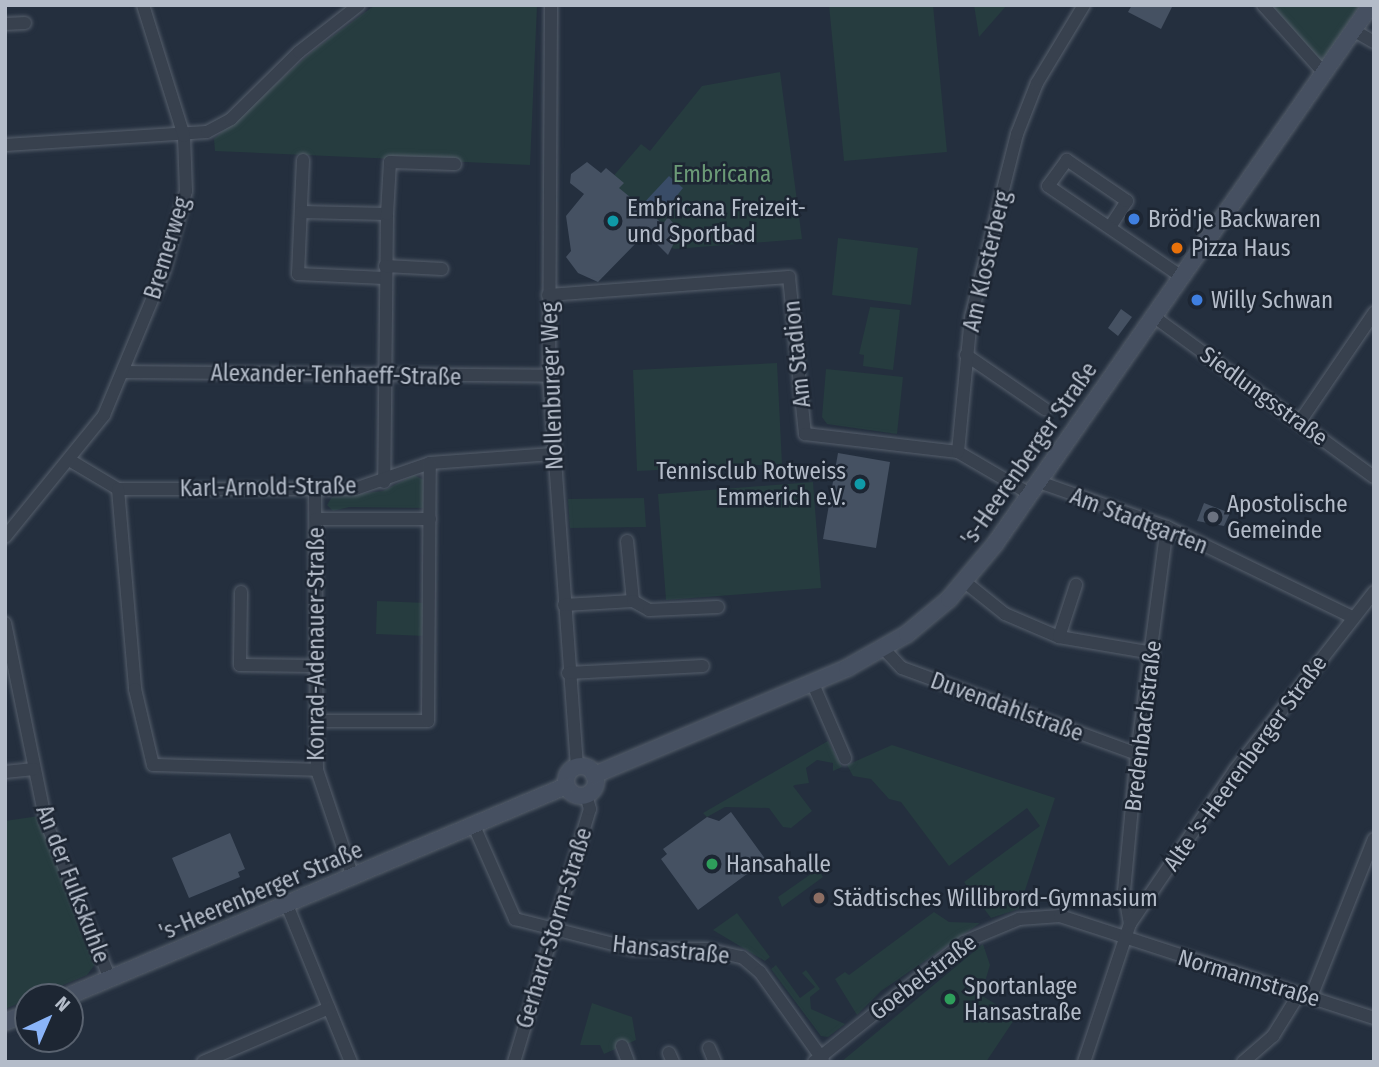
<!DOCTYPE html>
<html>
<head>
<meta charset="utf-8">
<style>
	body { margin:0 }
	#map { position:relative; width:1379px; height:1067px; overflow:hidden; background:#242f3e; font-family:"Fira Sans Condensed",sans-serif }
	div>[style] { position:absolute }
	.green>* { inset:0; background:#263c3f }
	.water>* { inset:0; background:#394c67 }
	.building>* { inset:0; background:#455162 }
	.roads { filter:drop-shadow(0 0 2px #565f6c) drop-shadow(0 0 2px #565f6c) }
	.street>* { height:12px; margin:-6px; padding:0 6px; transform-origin:6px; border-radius:6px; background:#38414e }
	.secondary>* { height:16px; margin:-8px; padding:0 8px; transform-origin:8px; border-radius:8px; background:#465061 }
	.secondary>.ring { margin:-8px; padding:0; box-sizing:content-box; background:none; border:16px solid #465061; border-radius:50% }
	.dots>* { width:19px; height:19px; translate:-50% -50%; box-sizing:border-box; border:4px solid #1d2633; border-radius:50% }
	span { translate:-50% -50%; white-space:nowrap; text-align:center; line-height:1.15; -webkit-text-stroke:5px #1d2633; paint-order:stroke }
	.park-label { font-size:23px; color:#6b9a76 }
	.poi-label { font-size:23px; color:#b4bcc9 }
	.left { translate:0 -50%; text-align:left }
	.right { translate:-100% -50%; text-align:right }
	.street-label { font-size:23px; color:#b4bcc9 }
	.frame { position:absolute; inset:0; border:7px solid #b4bcc9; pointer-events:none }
	.north { position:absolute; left:14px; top:983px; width:70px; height:70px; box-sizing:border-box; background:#1d2633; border:2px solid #59626f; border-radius:50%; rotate:44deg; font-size:19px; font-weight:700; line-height:28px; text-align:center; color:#b4bcc9 }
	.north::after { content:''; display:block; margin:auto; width:24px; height:32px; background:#8ab4f8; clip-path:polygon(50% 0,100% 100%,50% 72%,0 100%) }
</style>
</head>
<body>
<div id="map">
	<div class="green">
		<i style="clip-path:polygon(375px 5px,537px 5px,530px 165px,215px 151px,214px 139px,314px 50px)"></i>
		<i style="clip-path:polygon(829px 5px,933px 5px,947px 152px,844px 161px)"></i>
		<i style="clip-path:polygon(974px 5px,1007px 5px,979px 37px)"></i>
		<i style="clip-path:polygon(1272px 5px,1360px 5px,1321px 63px)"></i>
		<i style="clip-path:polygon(780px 72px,802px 239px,674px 249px,653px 233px,610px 180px,641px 144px,650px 151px,702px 86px)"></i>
		<i style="clip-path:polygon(838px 238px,918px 248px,911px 305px,832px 295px)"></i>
		<i style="clip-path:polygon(870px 307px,900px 310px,893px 370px,863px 366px,864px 355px,859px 354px)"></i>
		<i style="clip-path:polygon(777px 363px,782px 464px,637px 471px,633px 370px)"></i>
		<i style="clip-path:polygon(826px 369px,903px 377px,897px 434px,827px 424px,822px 417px)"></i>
		<i style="clip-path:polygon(414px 475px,426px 481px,427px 508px,349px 507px,333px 511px,327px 505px,332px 497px,383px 491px)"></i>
		<i style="clip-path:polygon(813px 482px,821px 588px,666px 600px,658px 494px)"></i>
		<i style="clip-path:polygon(644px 498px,646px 527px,570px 528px,568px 499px)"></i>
		<i style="clip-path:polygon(377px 601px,427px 603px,426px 636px,376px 634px)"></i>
		<i style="clip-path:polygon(828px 741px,842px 767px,833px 771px,833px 763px,817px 760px,806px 768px,809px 783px,795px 785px,783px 792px,793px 786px,812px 811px,791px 828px,783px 827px,769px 808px,725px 807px,707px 817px,703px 813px)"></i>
		<i style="clip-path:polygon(892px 745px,1055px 798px,1019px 909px,991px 918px,964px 882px,1040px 826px,1027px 808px,949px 866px,901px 802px,889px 799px,871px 779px,853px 776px,847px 765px)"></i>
		<i style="clip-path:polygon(39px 816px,96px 963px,87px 975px,5px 1009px,5px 821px)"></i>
		<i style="clip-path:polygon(818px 869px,823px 877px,782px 907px,778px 897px)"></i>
		<i style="clip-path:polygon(934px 912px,949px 922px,980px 923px,881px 991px,857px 1015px,835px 979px,845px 972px,849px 975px)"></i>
		<i style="clip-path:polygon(737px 913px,770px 957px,765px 961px,713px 930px)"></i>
		<i style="clip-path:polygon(983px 944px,990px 965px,981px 995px,1016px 1017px,986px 1062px,841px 1062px)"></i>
		<i style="clip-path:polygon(776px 965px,800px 998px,815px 987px,802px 973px,806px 970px,820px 989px,810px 997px,811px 1009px,845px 1024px,828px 1037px,821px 1036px,771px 969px)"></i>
		<i style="clip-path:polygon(592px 1003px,632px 1017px,636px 1040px,604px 1054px,600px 1045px,580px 1045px)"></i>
	</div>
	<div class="water">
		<i style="clip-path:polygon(669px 176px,683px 188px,659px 218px,641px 206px)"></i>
	</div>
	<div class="building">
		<i style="clip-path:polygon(1132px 5px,1173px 5px,1161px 29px,1128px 12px)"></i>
		<i style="clip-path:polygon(587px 162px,601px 173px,606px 168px,624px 183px,619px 188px,663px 224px,668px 217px,673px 223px,677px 237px,668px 255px,651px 238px,639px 240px,598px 282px,578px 273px,566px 257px,571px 251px,566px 216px,584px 194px,570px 183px,571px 174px)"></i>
		<i style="clip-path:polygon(1121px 309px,1132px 317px,1118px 336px,1108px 328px)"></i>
		<i style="clip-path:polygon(838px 453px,890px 462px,876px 548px,823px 539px)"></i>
		<i style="clip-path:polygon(1204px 503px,1230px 513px,1224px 526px,1197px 521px)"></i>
		<i style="clip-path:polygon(731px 812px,766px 860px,698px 910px,661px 859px,667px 854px,663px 849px,707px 817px,719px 821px)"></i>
		<i style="clip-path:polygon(230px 833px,245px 869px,238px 872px,240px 877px,189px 898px,172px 858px)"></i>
	</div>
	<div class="roads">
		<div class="street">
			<i style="left:551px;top:5px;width:371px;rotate:90.3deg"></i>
			<i style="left:549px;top:376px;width:391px;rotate:85.9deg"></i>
			<i style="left:1263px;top:5px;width:91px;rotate:48.1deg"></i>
			<i style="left:5px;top:24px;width:20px;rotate:-3deg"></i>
			<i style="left:1353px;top:30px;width:24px;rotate:30deg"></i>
			<i style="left:5px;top:145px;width:202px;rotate:-3.7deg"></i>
			<i style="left:207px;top:132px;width:27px;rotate:-28deg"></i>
			<i style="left:231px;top:119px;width:95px;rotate:-44.6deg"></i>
			<i style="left:299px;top:52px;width:76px;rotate:-38.1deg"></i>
			<i style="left:303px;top:160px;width:114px;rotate:92.5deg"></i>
			<i style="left:298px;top:274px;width:86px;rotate:2.7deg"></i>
			<i style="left:301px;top:212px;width:86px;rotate:1.3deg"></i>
			<i style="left:387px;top:214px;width:268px;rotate:90.6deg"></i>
			<i style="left:387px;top:214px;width:52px;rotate:-86.7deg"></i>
			<i style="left:390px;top:162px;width:65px;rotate:1.8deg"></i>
			<i style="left:1110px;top:227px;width:31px;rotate:-57deg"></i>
			<i style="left:1127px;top:201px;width:73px;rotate:-145.7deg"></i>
			<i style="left:1067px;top:160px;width:32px;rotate:126deg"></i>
			<i style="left:1048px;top:186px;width:162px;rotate:34.2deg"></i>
			<i style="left:385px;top:266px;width:57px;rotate:3deg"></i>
			<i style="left:548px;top:295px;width:242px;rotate:-4.3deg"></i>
			<i style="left:789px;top:277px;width:158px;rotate:84.2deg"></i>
			<i style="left:805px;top:434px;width:154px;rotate:6.7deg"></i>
			<i style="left:958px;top:452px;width:83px;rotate:30.3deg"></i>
			<i style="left:1153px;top:316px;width:273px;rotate:36.1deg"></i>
			<i style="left:966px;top:355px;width:96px;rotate:34.4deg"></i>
			<i style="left:124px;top:372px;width:425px;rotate:0.5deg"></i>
			<i style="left:1301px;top:420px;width:130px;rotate:-55.7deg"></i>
			<i style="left:958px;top:452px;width:136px;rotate:-84.5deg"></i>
			<i style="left:971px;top:317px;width:189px;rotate:-75.9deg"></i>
			<i style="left:1017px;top:134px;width:55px;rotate:-68.6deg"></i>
			<i style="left:1037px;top:83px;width:91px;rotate:-58.9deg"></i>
			<i style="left:71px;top:461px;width:55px;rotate:30.8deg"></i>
			<i style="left:118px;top:489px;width:237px"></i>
			<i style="left:355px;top:489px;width:79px;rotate:-19.1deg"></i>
			<i style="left:430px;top:463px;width:123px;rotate:-4.2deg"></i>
			<i style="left:1039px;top:482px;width:136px;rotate:19.4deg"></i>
			<i style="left:1167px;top:527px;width:206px;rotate:25.9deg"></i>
			<i style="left:118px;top:489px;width:201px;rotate:85.1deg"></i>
			<i style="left:135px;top:689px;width:78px;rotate:76.7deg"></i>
			<i style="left:153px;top:765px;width:164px;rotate:1.7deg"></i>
			<i style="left:315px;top:489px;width:281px;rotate:89.6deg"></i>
			<i style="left:317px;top:770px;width:113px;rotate:71.4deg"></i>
			<i style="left:316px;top:519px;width:114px"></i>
			<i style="left:5px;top:537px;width:157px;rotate:-50.9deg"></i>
			<i style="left:104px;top:415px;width:156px;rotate:-67.4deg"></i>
			<i style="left:164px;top:271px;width:83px;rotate:-74.6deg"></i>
			<i style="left:186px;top:191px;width:55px;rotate:-92.1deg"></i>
			<i style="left:184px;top:136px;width:137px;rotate:-107.4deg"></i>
			<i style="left:627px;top:541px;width:60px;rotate:84.3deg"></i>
			<i style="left:965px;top:582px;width:51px;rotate:38.7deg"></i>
			<i style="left:1005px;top:614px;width:59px;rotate:23.1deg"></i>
			<i style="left:1059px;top:637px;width:95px;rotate:9.7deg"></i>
			<i style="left:241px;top:592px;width:73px;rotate:90.8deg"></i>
			<i style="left:240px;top:665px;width:76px;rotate:0.8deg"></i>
			<i style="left:564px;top:605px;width:69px;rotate:-3.3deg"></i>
			<i style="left:633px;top:601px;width:18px;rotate:29deg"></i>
			<i style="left:649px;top:610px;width:69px;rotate:-2.5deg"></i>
			<i style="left:5px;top:623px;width:203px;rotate:78.4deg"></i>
			<i style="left:46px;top:822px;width:170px;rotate:67.8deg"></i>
			<i style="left:1059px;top:637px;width:55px;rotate:-71.9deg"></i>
			<i style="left:884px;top:649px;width:26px;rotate:47deg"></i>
			<i style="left:902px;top:668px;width:250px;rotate:20.1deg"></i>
			<i style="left:568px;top:673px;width:135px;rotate:-3deg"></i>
			<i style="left:813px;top:684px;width:81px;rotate:66.6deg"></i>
			<i style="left:318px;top:721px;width:110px"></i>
			<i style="left:428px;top:721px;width:258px;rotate:-89.6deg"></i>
			<i style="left:5px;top:772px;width:29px;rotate:-6deg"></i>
			<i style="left:474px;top:826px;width:102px;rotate:66.2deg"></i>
			<i style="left:515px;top:919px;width:122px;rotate:14.3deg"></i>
			<i style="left:633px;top:949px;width:73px"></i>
			<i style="left:706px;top:949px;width:37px;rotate:13deg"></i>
			<i style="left:742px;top:957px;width:23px;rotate:40deg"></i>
			<i style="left:760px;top:972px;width:108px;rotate:54.4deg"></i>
			<i style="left:287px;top:905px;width:170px;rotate:67.8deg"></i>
			<i style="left:1130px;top:924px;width:34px;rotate:-100deg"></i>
			<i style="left:1124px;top:891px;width:138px;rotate:-84.6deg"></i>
			<i style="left:1137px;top:754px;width:229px;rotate:-82.5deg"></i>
			<i style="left:1311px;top:997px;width:170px;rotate:-68.3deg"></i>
			<i style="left:622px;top:1046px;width:17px;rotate:69deg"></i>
			<i style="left:709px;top:1048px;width:15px;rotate:67deg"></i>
			<i style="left:669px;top:1053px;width:10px;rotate:66deg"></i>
			<i style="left:203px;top:1062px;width:137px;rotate:-23.2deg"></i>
			<i style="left:514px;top:1062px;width:264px;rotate:-73.3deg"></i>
			<i style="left:590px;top:809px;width:15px;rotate:-106deg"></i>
			<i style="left:814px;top:1062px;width:192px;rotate:-38.7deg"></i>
			<i style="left:964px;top:942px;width:60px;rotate:-22.7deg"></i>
			<i style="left:1019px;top:919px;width:41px;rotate:-4.2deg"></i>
			<i style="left:1060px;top:916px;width:330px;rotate:18deg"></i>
			<i style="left:1084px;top:1062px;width:145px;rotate:-71.6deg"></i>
			<i style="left:1130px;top:924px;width:186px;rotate:-55.7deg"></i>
			<i style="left:1235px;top:770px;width:226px;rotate:-52deg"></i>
			<i style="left:1243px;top:1062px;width:40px;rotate:-41deg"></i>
			<i style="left:1273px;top:1036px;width:49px;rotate:-58.2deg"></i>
		</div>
		<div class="secondary">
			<i class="ring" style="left:566px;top:766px;width:14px;height:14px"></i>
			<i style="left:594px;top:775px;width:275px;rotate:-22.9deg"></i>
			<i style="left:847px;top:668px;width:69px;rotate:-29.5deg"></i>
			<i style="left:907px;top:634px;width:55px;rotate:-39.8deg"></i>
			<i style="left:949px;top:599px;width:72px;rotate:-50.1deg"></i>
			<i style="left:995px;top:544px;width:657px;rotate:-55.1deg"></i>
			<i style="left:66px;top:997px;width:543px;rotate:-22.88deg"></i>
			<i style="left:5px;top:1022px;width:25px;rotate:-21deg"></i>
		</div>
	</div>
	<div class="dots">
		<i style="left:1134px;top:219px;background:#3f7fe0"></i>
		<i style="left:613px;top:221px;background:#0f9aa8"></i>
		<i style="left:1177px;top:248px;background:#e8710a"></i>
		<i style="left:1197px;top:300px;background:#3f7fe0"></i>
		<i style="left:860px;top:484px;background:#0f9aa8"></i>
		<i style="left:1213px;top:517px;background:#6b7280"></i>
		<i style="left:712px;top:864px;background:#2e9e5b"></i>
		<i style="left:819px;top:898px;background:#8d6e63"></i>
		<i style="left:950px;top:999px;background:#2e9e5b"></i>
	</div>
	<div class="park-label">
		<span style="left:722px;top:174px">Embricana</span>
	</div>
	<div class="poi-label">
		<span class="left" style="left:627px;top:221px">Embricana Freizeit-<br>und Sportbad</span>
		<span class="left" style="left:1148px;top:219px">Bröd'je Backwaren</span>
		<span class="left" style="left:1191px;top:248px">Pizza Haus</span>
		<span class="left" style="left:1211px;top:300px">Willy Schwan</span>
		<span class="right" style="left:846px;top:484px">Tennisclub Rotweiss<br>Emmerich e.V.</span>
		<span class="left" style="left:1227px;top:517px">Apostolische<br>Gemeinde</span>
		<span class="left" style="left:726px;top:864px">Hansahalle</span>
		<span class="left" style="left:833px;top:898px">Städtisches Willibrord-Gymnasium</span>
		<span class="left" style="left:964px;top:999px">Sportanlage<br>Hansastraße</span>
	</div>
	<div class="street-label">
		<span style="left:167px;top:248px;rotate:-73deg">Bremerweg</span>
		<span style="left:987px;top:261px;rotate:-77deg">Am Klosterberg</span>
		<span style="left:797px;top:354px;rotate:-96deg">Am Stadion</span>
		<span style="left:336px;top:375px;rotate:1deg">Alexander-Tenhaeff-Straße</span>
		<span style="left:552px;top:386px;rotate:-92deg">Nollenburger Weg</span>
		<span style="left:1264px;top:396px;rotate:36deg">Siedlungsstraße</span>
		<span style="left:1029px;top:454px;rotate:-55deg">'s-Heerenberger Straße</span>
		<span style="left:268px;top:487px;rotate:-1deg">Karl-Arnold-Straße</span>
		<span style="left:1139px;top:521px;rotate:21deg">Am Stadtgarten</span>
		<span style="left:316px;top:644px;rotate:-90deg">Konrad-Adenauer-Straße</span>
		<span style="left:1007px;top:707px;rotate:20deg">Duvendahlstraße</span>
		<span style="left:1143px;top:726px;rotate:-83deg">Bredenbachstraße</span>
		<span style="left:1245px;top:763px;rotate:-54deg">Alte 's-Heerenberger Straße</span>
		<span style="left:73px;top:884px;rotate:69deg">An der Fulkskuhle</span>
		<span style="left:261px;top:891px;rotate:-23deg">'s-Heerenberger Straße</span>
		<span style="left:554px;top:928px;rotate:-73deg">Gerhard-Storm-Straße</span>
		<span style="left:671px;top:950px;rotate:6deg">Hansastraße</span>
		<span style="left:923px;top:977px;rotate:-37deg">Goebelstraße</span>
		<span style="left:1249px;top:978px;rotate:17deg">Normannstraße</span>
	</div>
	<div class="frame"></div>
	<div class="north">N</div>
</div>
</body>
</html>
